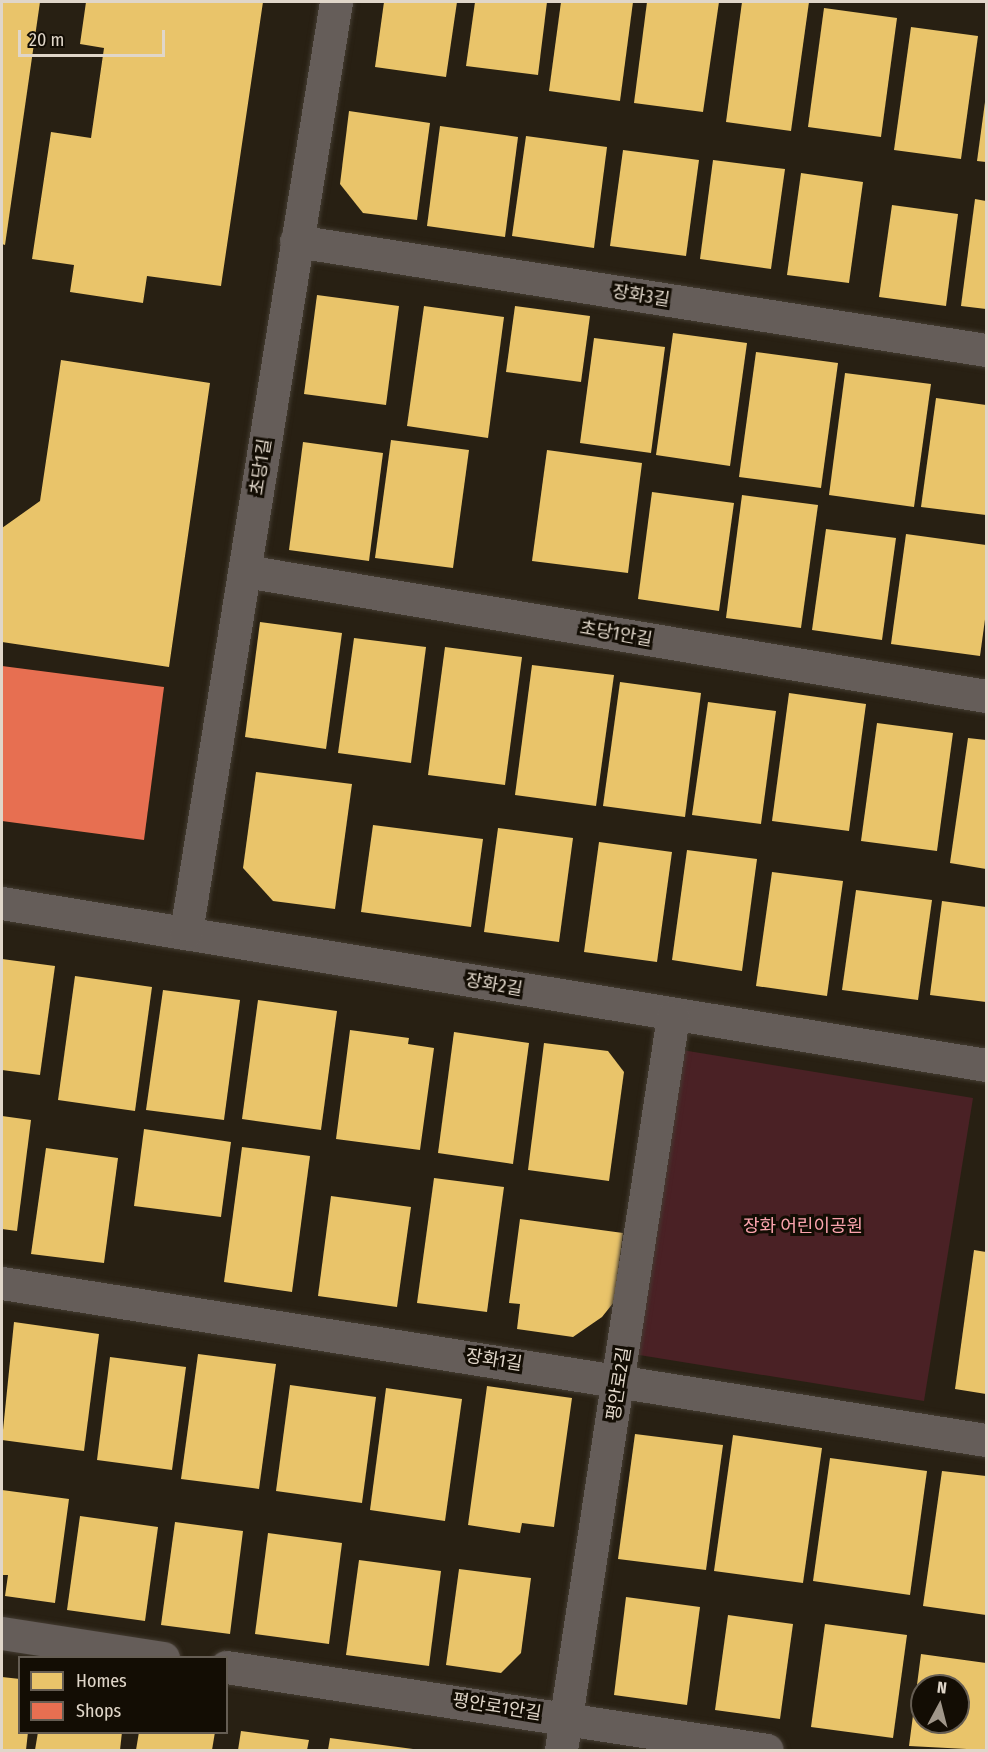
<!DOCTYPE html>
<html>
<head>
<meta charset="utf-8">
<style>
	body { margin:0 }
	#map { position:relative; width:988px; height:1752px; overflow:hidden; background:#282013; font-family:"Fira Sans Condensed","Noto Sans KR",sans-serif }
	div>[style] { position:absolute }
	.green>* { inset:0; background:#4a2125 }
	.homes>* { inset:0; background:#e9c46a }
	.shops>* { inset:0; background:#e76f51 }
	.roads { filter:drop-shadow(0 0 2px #443c32) drop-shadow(0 0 2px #443c32) }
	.minor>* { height:33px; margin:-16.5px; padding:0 16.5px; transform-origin:16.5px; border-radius:16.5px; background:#655d59 }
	span { translate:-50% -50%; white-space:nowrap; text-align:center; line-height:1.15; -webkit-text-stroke:6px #130d04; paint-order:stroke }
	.street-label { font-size:18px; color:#e0d6c9 }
	.park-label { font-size:18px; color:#fba4ae }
	.frame { position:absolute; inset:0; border:3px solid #e0d6c9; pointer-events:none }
	.legend { position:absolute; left:18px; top:1656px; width:210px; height:78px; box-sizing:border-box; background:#130d04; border:2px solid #655d53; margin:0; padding:8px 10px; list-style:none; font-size:18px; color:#e0d6c9 }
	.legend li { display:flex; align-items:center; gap:12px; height:30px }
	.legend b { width:30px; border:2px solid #655d53 }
	.north { position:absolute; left:910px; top:1674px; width:60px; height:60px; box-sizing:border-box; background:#130d04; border:2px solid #655d53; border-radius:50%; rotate:7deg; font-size:16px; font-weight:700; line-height:24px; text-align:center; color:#e0d6c9 }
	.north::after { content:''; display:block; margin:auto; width:21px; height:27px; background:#a09689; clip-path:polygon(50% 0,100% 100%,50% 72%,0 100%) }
	.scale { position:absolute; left:18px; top:30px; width:147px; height:27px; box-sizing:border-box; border:3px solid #e0d6c9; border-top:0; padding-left:8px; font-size:18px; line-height:21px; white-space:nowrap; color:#e0d6c9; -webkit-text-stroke:4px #130d04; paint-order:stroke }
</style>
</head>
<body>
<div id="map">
	<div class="green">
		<i style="clip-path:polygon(682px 1050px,973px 1098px,924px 1401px,633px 1354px)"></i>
	</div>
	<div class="homes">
		<i style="clip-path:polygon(2px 2px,40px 2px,5px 245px,2px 244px)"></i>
		<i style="clip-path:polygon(86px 2px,263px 2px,221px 286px,147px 276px,143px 303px,70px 292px,74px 265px,32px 259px,51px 132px,91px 138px,104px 48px,80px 44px)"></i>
		<i style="clip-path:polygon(384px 2px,457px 2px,446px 77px,375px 67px)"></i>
		<i style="clip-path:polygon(475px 2px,547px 2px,538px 75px,466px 66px)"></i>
		<i style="clip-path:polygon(561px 2px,633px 2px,620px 101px,549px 91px)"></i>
		<i style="clip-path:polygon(647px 2px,719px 2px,703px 112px,634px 103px)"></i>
		<i style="clip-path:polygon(742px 2px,809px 2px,791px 131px,726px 122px)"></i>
		<i style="clip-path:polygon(824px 8px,897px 18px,881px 137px,808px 127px)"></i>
		<i style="clip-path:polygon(911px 27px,978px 36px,961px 159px,894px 150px)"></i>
		<i style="clip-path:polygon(985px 102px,986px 102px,986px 162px,977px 161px)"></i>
		<i style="clip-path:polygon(349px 111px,430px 123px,417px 220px,363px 213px,340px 184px)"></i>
		<i style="clip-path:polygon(440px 126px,518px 137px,505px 237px,427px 226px)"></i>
		<i style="clip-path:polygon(526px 136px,607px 147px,594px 248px,512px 236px)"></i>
		<i style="clip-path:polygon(623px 150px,699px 160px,686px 256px,610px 246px)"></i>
		<i style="clip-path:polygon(713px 160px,785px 169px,771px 269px,700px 259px)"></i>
		<i style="clip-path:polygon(801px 173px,863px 182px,849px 283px,787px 275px)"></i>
		<i style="clip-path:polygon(975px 199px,986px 201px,986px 309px,961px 306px)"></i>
		<i style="clip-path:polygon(892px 205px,958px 214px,946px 306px,879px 297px)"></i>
		<i style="clip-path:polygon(317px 295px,399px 306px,386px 405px,304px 394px)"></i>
		<i style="clip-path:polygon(424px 306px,504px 317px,488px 438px,407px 426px)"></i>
		<i style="clip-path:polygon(515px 306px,590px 316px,581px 382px,506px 372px)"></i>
		<i style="clip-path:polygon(673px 333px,747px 343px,730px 466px,656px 455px)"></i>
		<i style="clip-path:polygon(594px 338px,665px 347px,651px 453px,580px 443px)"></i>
		<i style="clip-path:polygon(756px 352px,838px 363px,821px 488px,739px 477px)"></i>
		<i style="clip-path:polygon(61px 360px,210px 383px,169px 667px,2px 642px,2px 528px,40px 501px)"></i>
		<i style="clip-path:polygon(845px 373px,931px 384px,914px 507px,829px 495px)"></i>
		<i style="clip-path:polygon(936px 398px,986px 405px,986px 515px,921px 507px)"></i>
		<i style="clip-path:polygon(391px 440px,469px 450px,453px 568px,375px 558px)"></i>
		<i style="clip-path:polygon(303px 442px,383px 453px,369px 561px,289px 550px)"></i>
		<i style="clip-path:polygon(547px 450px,642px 463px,628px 573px,532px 561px)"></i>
		<i style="clip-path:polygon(652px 492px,734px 503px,719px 611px,638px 599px)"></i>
		<i style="clip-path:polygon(742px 495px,818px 505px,801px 628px,726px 618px)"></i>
		<i style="clip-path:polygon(826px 529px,896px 538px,882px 640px,812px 630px)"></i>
		<i style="clip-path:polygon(906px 534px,986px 545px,986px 612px,980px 656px,891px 644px)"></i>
		<i style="clip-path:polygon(260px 622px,342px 633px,326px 749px,245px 737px)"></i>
		<i style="clip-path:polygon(354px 638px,426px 647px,411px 763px,338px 753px)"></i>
		<i style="clip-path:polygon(445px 647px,522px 657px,505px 785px,428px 775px)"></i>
		<i style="clip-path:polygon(532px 665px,614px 675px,596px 806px,515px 795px)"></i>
		<i style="clip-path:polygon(620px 682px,701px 693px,685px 817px,603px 806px)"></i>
		<i style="clip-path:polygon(789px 693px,866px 704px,849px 831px,772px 821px)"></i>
		<i style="clip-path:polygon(708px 702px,776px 711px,761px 824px,692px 815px)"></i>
		<i style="clip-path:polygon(877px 723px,953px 733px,937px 851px,861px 841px)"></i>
		<i style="clip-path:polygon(968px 738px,986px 740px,986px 869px,950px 863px)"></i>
		<i style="clip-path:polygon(256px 772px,352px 784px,335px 909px,273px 901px,243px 868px)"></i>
		<i style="clip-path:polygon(373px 825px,483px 839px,471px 927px,361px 912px)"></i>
		<i style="clip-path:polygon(498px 828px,573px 838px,559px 942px,484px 932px)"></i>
		<i style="clip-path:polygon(599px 842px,672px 852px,657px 962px,584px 952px)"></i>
		<i style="clip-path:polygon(687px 850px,757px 859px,742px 971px,672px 960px)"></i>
		<i style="clip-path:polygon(772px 872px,843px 881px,827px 996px,756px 986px)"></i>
		<i style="clip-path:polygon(856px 890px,932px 900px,918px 1000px,842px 990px)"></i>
		<i style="clip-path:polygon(942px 901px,986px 907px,986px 1002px,930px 995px)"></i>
		<i style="clip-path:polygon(2px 959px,55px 966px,40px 1075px,2px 1070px)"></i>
		<i style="clip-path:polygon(75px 976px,152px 987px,135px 1111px,58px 1100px)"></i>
		<i style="clip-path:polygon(163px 990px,240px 1000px,224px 1120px,146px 1110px)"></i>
		<i style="clip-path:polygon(258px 1000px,337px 1011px,321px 1130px,242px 1119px)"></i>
		<i style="clip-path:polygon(350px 1030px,409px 1038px,408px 1044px,434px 1048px,420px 1150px,336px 1139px)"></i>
		<i style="clip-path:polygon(454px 1032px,529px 1043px,513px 1164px,438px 1153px)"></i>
		<i style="clip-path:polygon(544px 1043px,608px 1051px,624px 1072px,609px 1181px,528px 1170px)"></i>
		<i style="clip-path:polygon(2px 1116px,31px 1120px,17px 1231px,2px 1229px)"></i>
		<i style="clip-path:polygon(144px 1129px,231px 1142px,221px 1217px,134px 1206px)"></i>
		<i style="clip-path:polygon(242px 1147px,310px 1156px,292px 1292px,224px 1282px)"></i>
		<i style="clip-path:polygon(46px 1148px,118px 1158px,104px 1263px,31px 1254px)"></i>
		<i style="clip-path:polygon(434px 1178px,504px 1187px,487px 1312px,417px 1303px)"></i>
		<i style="clip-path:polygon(331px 1196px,411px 1207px,397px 1307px,318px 1296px)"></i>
		<i style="clip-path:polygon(520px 1219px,623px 1233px,614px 1302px,602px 1317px,573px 1337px,517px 1329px,520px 1304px,509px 1303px)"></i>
		<i style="clip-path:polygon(974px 1250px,986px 1252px,986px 1394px,955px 1389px)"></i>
		<i style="clip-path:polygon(14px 1322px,99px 1334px,84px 1451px,2px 1440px)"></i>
		<i style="clip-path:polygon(198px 1354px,276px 1364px,259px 1489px,181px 1479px)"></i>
		<i style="clip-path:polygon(110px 1357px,186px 1367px,172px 1470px,97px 1460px)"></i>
		<i style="clip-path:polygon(290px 1385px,376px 1397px,362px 1503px,276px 1491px)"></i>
		<i style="clip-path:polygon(487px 1386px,572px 1398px,554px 1527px,522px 1523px,520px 1533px,468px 1525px)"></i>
		<i style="clip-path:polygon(386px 1388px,462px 1399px,445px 1521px,370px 1510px)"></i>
		<i style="clip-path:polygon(635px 1434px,723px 1445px,706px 1570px,618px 1559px)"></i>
		<i style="clip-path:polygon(733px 1435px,822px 1448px,803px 1583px,714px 1571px)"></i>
		<i style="clip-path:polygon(830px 1458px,927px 1471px,910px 1595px,813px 1581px)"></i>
		<i style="clip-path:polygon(942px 1471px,986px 1476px,986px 1615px,923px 1606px)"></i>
		<i style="clip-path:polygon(2px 1490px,69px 1499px,55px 1603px,5px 1596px,8px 1575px,2px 1575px)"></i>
		<i style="clip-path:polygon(80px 1516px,158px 1527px,145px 1621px,67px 1610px)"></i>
		<i style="clip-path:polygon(175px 1522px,243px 1531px,230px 1634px,161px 1625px)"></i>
		<i style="clip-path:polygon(268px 1533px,342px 1543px,329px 1644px,255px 1634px)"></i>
		<i style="clip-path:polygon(359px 1560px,441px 1571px,429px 1666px,346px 1655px)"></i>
		<i style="clip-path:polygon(459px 1569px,531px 1578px,521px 1653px,501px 1673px,446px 1665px)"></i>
		<i style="clip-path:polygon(626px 1597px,700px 1607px,687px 1705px,614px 1695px)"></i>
		<i style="clip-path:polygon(728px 1615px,793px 1624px,780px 1719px,715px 1710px)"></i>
		<i style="clip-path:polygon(825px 1624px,907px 1635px,893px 1738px,811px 1727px)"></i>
		<i style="clip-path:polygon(evenodd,921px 1654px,986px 1663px,986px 1750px,909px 1746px,921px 1654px,922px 1686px,958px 1686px,958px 1722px,922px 1722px,922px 1686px)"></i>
		<i style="clip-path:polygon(2px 1677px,20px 1679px,20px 1732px,28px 1732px,26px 1750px,2px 1750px)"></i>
		<i style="clip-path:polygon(241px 1731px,309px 1740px,307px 1750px,238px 1750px)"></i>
		<i style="clip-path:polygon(38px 1732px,122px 1732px,120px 1750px,35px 1750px)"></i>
		<i style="clip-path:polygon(139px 1732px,215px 1732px,212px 1750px,136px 1750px)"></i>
		<i style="clip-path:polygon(330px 1738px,413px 1749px,413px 1750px,328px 1750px)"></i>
	</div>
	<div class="shops">
		<i style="clip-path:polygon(2px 666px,164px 687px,144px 840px,2px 821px)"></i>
	</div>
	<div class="roads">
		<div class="minor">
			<i style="left:296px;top:241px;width:699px;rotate:8.98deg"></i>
			<i style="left:245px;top:571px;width:751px;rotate:9.58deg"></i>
			<i style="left:2px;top:903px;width:997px;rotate:9.35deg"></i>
			<i style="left:186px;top:932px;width:942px;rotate:-80.84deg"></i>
			<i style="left:2px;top:1283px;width:996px;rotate:9.07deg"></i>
			<i style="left:2px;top:1633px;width:163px;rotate:8.8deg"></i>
			<i style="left:226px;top:1667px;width:547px;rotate:8.72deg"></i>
			<i style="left:561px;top:1750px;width:742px;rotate:-81.32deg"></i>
		</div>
	</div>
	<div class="street-label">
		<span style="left:641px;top:296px;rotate:9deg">장화3길</span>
		<span style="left:261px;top:467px;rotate:-81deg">초당1길</span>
		<span style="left:616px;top:634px;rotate:10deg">초당1안길</span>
		<span style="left:494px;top:985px;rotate:10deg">장화2길</span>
		<span style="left:494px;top:1360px;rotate:9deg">장화1길</span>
		<span style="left:619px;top:1384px;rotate:-81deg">평안로2길</span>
		<span style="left:497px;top:1707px;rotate:9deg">평안로1안길</span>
	</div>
	<div class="park-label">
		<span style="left:803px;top:1226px">장화 어린이공원</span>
	</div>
	<div class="frame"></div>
	<ul class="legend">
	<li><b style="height:16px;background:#e9c46a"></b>Homes</li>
	<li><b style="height:16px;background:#e76f51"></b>Shops</li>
	</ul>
	<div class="north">N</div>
	<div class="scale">20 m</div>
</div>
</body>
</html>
